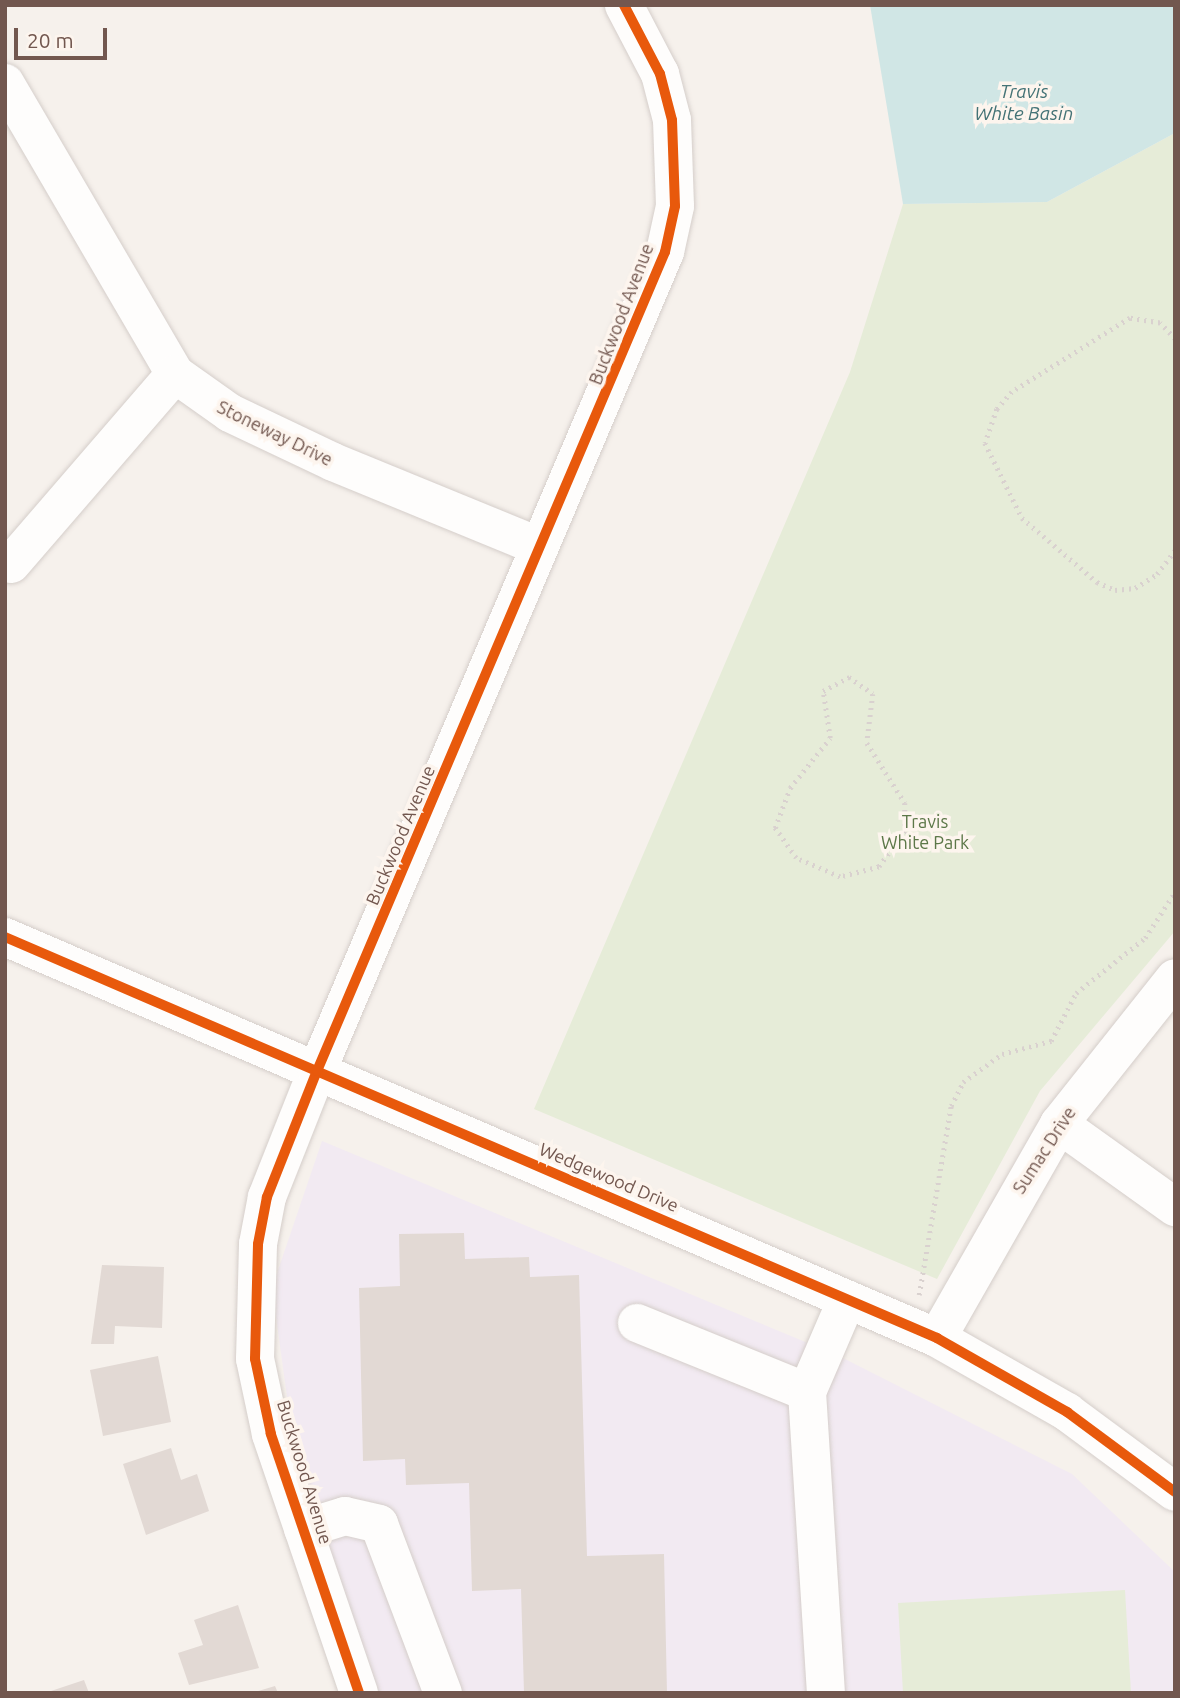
<!DOCTYPE html>
<html>
<head>
<meta charset="utf-8">
<style>
	body { margin:0 }
	#map { position:relative; width:1180px; height:1698px; overflow:hidden; background:#f6f1ec; font-family:Ubuntu,sans-serif }
	div>[style] { position:absolute }
	.education>* { inset:0; background:#f2eaf2 }
	.green>* { inset:0; background:#e6ecd8 }
	.water>* { inset:0; background:#d0e6e5 }
	.building>* { inset:0; background:#e2d9d4 }
	.path>* { height:4.5px; margin-top:-2.25px; transform-origin:0; background:repeating-linear-gradient(90deg,#d9d1cf 0 2px,transparent 0 7px) }
	.roads { filter:drop-shadow(0 0 2px #d5ceca) drop-shadow(0 0 2px #d5ceca) }
	.minor>* { height:38px; margin:-19px; padding:0 19px; transform-origin:19px; border-radius:19px; background:#fefdfc }
	.cycleway>* { height:10px; margin:-5px; padding:0 5px; transform-origin:5px; border-radius:5px; background:#e8590c }
	span { translate:-50% -50%; white-space:nowrap; text-align:center; line-height:1.15; -webkit-text-stroke:7px #fdf5ee; paint-order:stroke }
	.street-label { font-size:18px; color:#72574f }
	.park-label { font-size:18px; color:#5c7748 }
	.water-label { font-size:19px; color:#447376; font-style:italic }
	.frame { position:absolute; inset:0; border:7px solid #72574f; pointer-events:none }
	.scale { position:absolute; left:14px; top:28px; width:93px; height:32px; box-sizing:border-box; border:4px solid #72574f; border-top:0; padding-left:9px; font-size:21px; line-height:24px; white-space:nowrap; color:#72574f; -webkit-text-stroke:5px #fdf5ee; paint-order:stroke }
</style>
</head>
<body>
<div id="map">
	<div class="education">
		<i style="clip-path:polygon(322px 1141px,839px 1356px,1072px 1474px,1175px 1572px,1175px 1693px,374px 1693px,296px 1462px,272px 1288px)"></i>
	</div>
	<div class="green">
		<i style="clip-path:polygon(1175px 133px,1175px 931px,1040px 1091px,937px 1279px,534px 1109px,850px 372px,903px 204px,1047px 202px)"></i>
		<i style="clip-path:polygon(1125px 1590px,1131px 1693px,903px 1693px,898px 1603px)"></i>
	</div>
	<div class="water">
		<i style="clip-path:polygon(870px 5px,1175px 5px,1175px 133px,1047px 202px,903px 204px)"></i>
	</div>
	<div class="building">
		<i style="clip-path:polygon(464px 1233px,465px 1259px,529px 1257px,530px 1277px,579px 1275px,587px 1556px,664px 1554px,667px 1693px,524px 1693px,521px 1589px,472px 1591px,469px 1483px,406px 1485px,405px 1459px,363px 1461px,359px 1288px,400px 1286px,399px 1234px)"></i>
		<i style="clip-path:polygon(102px 1265px,164px 1267px,162px 1328px,115px 1326px,114px 1344px,91px 1344px)"></i>
		<i style="clip-path:polygon(158px 1356px,171px 1422px,103px 1436px,90px 1370px)"></i>
		<i style="clip-path:polygon(171px 1448px,181px 1480px,197px 1474px,209px 1511px,146px 1535px,123px 1464px)"></i>
		<i style="clip-path:polygon(238px 1605px,259px 1668px,189px 1685px,178px 1653px,203px 1645px,194px 1620px)"></i>
		<i style="clip-path:polygon(84px 1680px,89px 1693px,48px 1693px,48px 1692px)"></i>
		<i style="clip-path:polygon(275px 1686px,278px 1693px,256px 1693px,255px 1692px)"></i>
	</div>
	<div class="path">
		<i style="left:1175px;top:339px;width:22px;rotate:-133deg"></i>
		<i style="left:1160px;top:323px;width:30px;rotate:-171deg"></i>
		<i style="left:1130px;top:318px;width:139px;rotate:147.9deg"></i>
		<i style="left:1012px;top:392px;width:23px;rotate:131deg"></i>
		<i style="left:997px;top:409px;width:36px;rotate:109deg"></i>
		<i style="left:985px;top:443px;width:84px;rotate:63.7deg"></i>
		<i style="left:1022px;top:518px;width:99px;rotate:40.5deg"></i>
		<i style="left:1097px;top:582px;width:20px;rotate:24deg"></i>
		<i style="left:1115px;top:590px;width:20px;rotate:-6deg"></i>
		<i style="left:1135px;top:588px;width:26px;rotate:-32deg"></i>
		<i style="left:1157px;top:574px;width:30px;rotate:-53deg"></i>
		<i style="left:849px;top:677px;width:29px;rotate:35deg"></i>
		<i style="left:873px;top:694px;width:49px;rotate:97deg"></i>
		<i style="left:867px;top:743px;width:71px;rotate:57.7deg"></i>
		<i style="left:905px;top:803px;width:28px;rotate:90deg"></i>
		<i style="left:905px;top:831px;width:44px;rotate:125.8deg"></i>
		<i style="left:879px;top:867px;width:40px;rotate:165.6deg"></i>
		<i style="left:840px;top:877px;width:48px;rotate:-156.6deg"></i>
		<i style="left:796px;top:858px;width:37px;rotate:-125deg"></i>
		<i style="left:775px;top:828px;width:43px;rotate:-69.4deg"></i>
		<i style="left:790px;top:788px;width:64px;rotate:-51.3deg"></i>
		<i style="left:830px;top:738px;width:48px;rotate:-98.5deg"></i>
		<i style="left:823px;top:691px;width:30px;rotate:-28deg"></i>
		<i style="left:919px;top:1295px;width:192px;rotate:-80.4deg"></i>
		<i style="left:951px;top:1106px;width:27px;rotate:-63deg"></i>
		<i style="left:963px;top:1082px;width:48px;rotate:-35.7deg"></i>
		<i style="left:1002px;top:1054px;width:51px;rotate:-14.9deg"></i>
		<i style="left:1051px;top:1041px;width:54px;rotate:-62.5deg"></i>
		<i style="left:1076px;top:993px;width:88px;rotate:-38.6deg"></i>
		<i style="left:1145px;top:938px;width:55px;rotate:-56.9deg"></i>
	</div>
	<div class="roads">
		<div class="minor">
			<i style="left:5px;top:83px;width:337px;rotate:59.7deg"></i>
			<i style="left:175px;top:374px;width:67px;rotate:35.3deg"></i>
			<i style="left:230px;top:413px;width:114px;rotate:25.4deg"></i>
			<i style="left:333px;top:462px;width:222px;rotate:22.3deg"></i>
			<i style="left:11px;top:564px;width:251px;rotate:-49.2deg"></i>
			<i style="left:5px;top:937px;width:1015px;rotate:23.28deg"></i>
			<i style="left:937px;top:1338px;width:150px;rotate:29.6deg"></i>
			<i style="left:1067px;top:1412px;width:134px;rotate:36.5deg"></i>
			<i style="left:1059px;top:1124px;width:143px;rotate:35.6deg"></i>
			<i style="left:637px;top:1323px;width:183px;rotate:22.1deg"></i>
			<i style="left:807px;top:1392px;width:302px;rotate:86.4deg"></i>
			<i style="left:937px;top:1338px;width:246px;rotate:-60.3deg"></i>
			<i style="left:1059px;top:1124px;width:186px;rotate:-51.5deg"></i>
			<i style="left:807px;top:1392px;width:101px;rotate:-66.7deg"></i>
			<i style="left:303px;top:1529px;width:44px;rotate:-17.2deg"></i>
			<i style="left:345px;top:1516px;width:35px;rotate:13deg"></i>
			<i style="left:379px;top:1524px;width:181px;rotate:69.3deg"></i>
			<i style="left:359px;top:1693px;width:274px;rotate:-108.8deg"></i>
			<i style="left:271px;top:1434px;width:77px;rotate:-102deg"></i>
			<i style="left:255px;top:1359px;width:115px;rotate:-88.5deg"></i>
			<i style="left:258px;top:1244px;width:48px;rotate:-79.2deg"></i>
			<i style="left:267px;top:1197px;width:136px;rotate:-68.4deg"></i>
			<i style="left:317px;top:1071px;width:890px;rotate:-66.98deg"></i>
			<i style="left:665px;top:252px;width:47px;rotate:-77.7deg"></i>
			<i style="left:675px;top:206px;width:86px;rotate:-92deg"></i>
			<i style="left:672px;top:120px;width:48px;rotate:-104.6deg"></i>
			<i style="left:660px;top:74px;width:78px;rotate:-117.6deg"></i>
		</div>
	</div>
	<div class="cycleway">
		<i style="left:5px;top:937px;width:1015px;rotate:23.28deg"></i>
		<i style="left:937px;top:1338px;width:150px;rotate:29.6deg"></i>
		<i style="left:1067px;top:1412px;width:134px;rotate:36.5deg"></i>
		<i style="left:359px;top:1693px;width:274px;rotate:-108.8deg"></i>
		<i style="left:271px;top:1434px;width:77px;rotate:-102deg"></i>
		<i style="left:255px;top:1359px;width:115px;rotate:-88.5deg"></i>
		<i style="left:258px;top:1244px;width:48px;rotate:-79.2deg"></i>
		<i style="left:267px;top:1197px;width:136px;rotate:-68.4deg"></i>
		<i style="left:317px;top:1071px;width:890px;rotate:-66.98deg"></i>
		<i style="left:665px;top:252px;width:47px;rotate:-77.7deg"></i>
		<i style="left:675px;top:206px;width:86px;rotate:-92deg"></i>
		<i style="left:672px;top:120px;width:48px;rotate:-104.6deg"></i>
		<i style="left:660px;top:74px;width:78px;rotate:-117.6deg"></i>
	</div>
	<div class="street-label">
		<span style="left:621px;top:314px;rotate:-69deg">Buckwood Avenue</span>
		<span style="left:275px;top:433px;rotate:26deg">Stoneway Drive</span>
		<span style="left:400px;top:835px;rotate:-67deg">Buckwood Avenue</span>
		<span style="left:1044px;top:1150px;rotate:-57deg">Sumac Drive</span>
		<span style="left:609px;top:1177px;rotate:23deg">Wedgewood Drive</span>
		<span style="left:305px;top:1472px;rotate:73deg">Buckwood Avenue</span>
	</div>
	<div class="park-label">
		<span style="left:925px;top:832px">Travis<br>White Park</span>
	</div>
	<div class="water-label">
		<span style="left:1024px;top:103px">Travis<br>White Basin</span>
	</div>
	<div class="frame"></div>
	<div class="scale">20 m</div>
</div>
</body>
</html>
